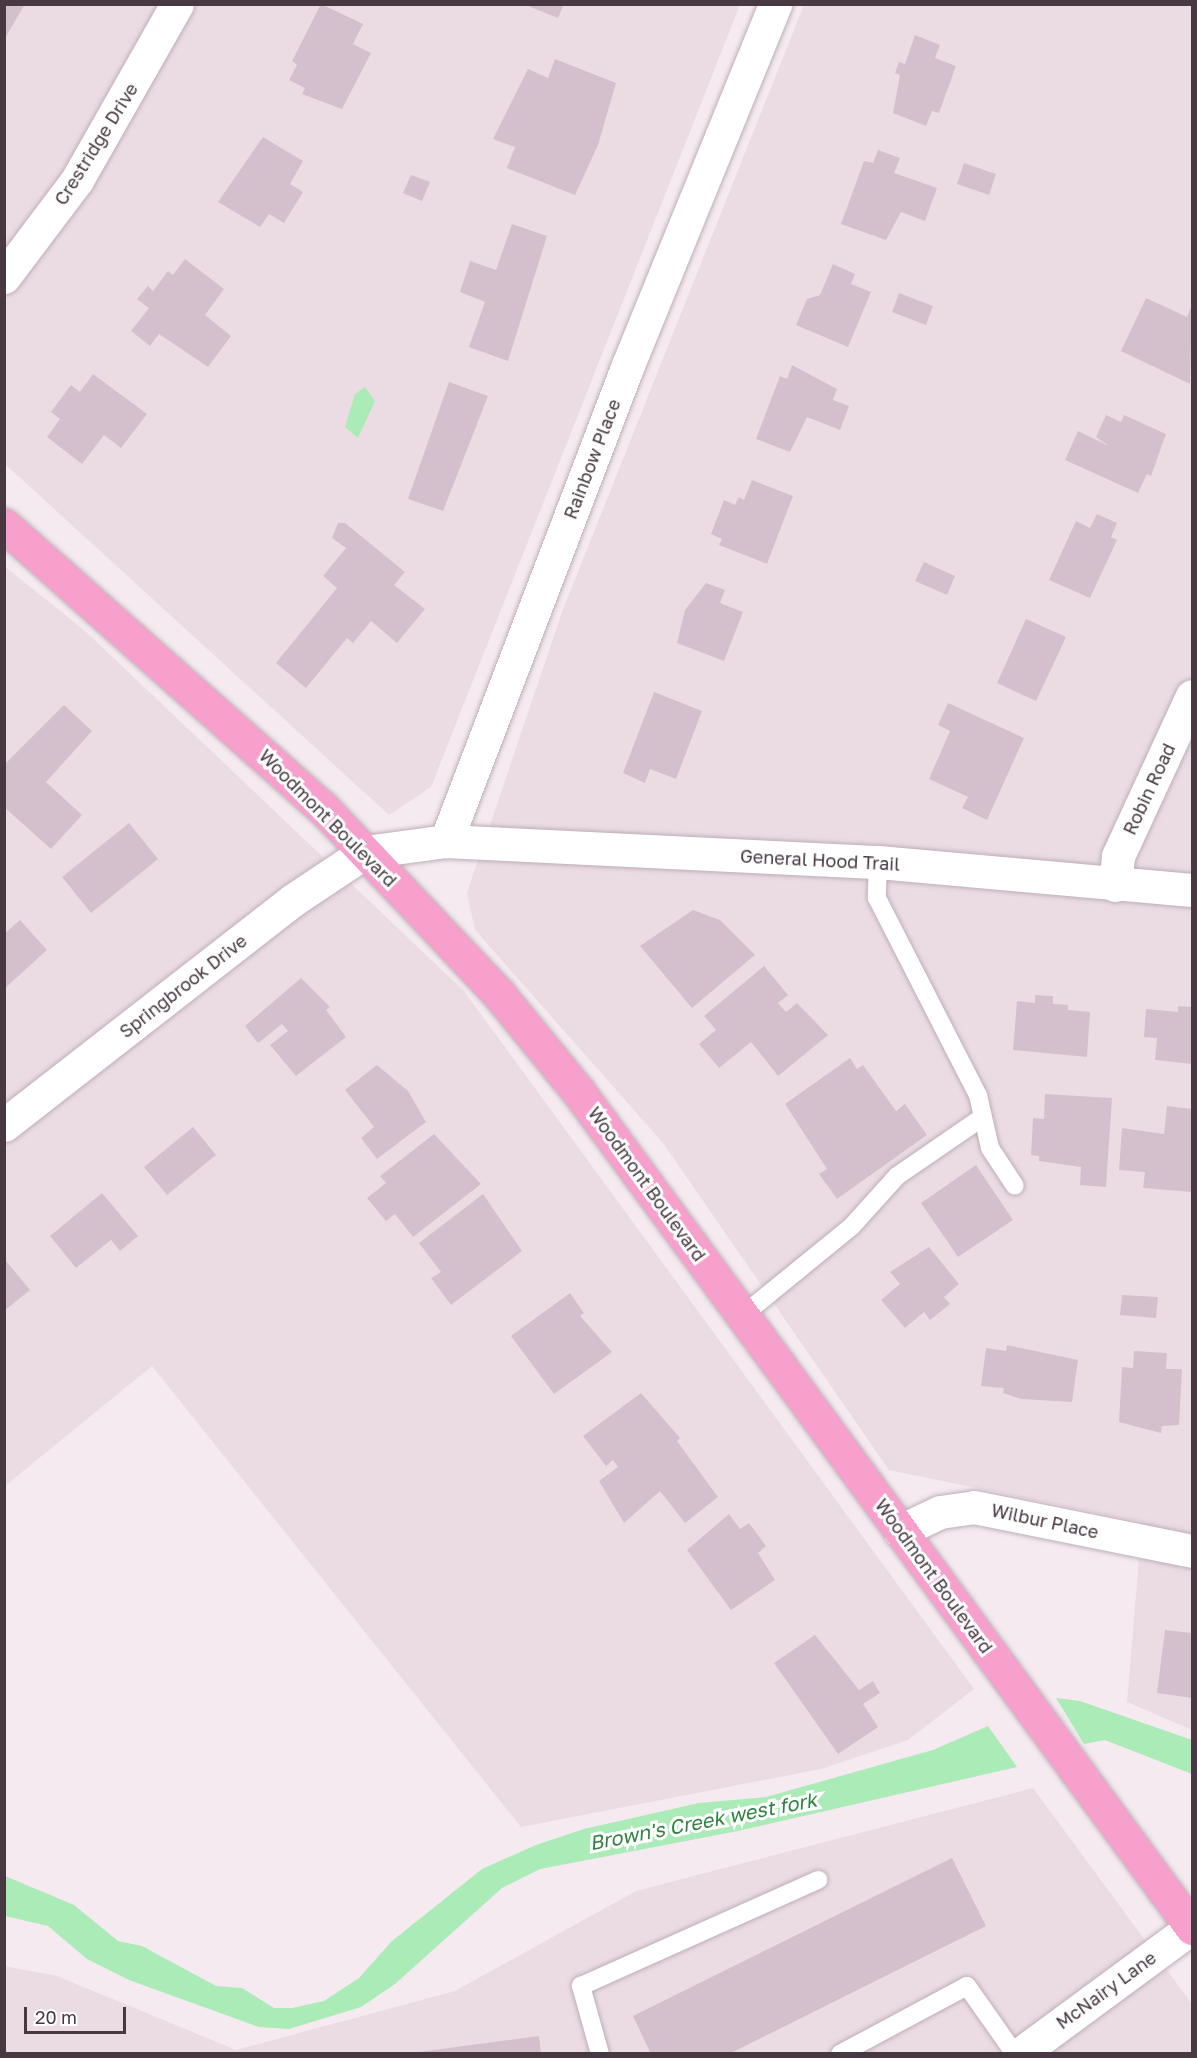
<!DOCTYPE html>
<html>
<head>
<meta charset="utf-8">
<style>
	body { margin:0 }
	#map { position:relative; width:1197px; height:2058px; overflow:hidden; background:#f4eaef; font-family:"Golos Text",sans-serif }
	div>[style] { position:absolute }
	.residential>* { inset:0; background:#ebdce4 }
	.water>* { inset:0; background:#abebb7 }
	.building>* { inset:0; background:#d4c0cd }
	.roads { filter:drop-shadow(0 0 2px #bfadb7) drop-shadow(0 0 2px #bfadb7) }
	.lane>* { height:18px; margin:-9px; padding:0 9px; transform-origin:9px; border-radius:9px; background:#fff }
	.street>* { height:33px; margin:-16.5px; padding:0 16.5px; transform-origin:16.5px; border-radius:16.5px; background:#fff }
	.primary>* { height:33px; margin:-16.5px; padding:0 16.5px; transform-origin:16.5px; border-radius:16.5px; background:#f7a0cc }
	span { translate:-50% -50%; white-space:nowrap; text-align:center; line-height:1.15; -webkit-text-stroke:6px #fff; paint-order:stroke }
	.street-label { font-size:18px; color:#473841 }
	.water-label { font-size:20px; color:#2f8540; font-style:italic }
	.frame { position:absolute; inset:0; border:6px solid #473841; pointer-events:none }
	.scale { position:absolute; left:24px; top:2007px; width:102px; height:27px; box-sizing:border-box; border:3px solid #473841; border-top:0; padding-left:8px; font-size:18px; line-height:21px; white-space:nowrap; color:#473841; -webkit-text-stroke:4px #fff; paint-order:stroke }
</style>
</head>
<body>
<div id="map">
	<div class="residential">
		<i style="clip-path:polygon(4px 5px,740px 5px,431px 787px,389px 815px,5px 464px)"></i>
		<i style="clip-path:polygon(804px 5px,1192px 5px,1192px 1730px,1127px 1702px,1142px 1522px,889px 1470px,663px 1143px,475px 930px,467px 893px,562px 612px)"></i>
		<i style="clip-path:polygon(4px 566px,84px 630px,464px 991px,974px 1689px,908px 1740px,821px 1769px,521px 1827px,152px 1366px,5px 1486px)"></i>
		<i style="clip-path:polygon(1033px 1788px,1192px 2004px,1192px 2053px,5px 2053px,4px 1966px,57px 1976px,236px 2050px,455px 1991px,636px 1891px)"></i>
	</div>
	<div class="water">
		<i style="clip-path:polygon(365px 387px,375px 401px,358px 438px,345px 427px,355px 394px)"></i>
		<i style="clip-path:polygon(1056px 1698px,1080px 1701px,1192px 1740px,1192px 1774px,1105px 1740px,1084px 1744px)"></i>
		<i style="clip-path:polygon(988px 1726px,1017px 1767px,738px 1831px,540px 1869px,502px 1888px,395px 1984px,361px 2007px,289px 2029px,259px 2027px,129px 1980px,87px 1959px,48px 1926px,5px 1916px,5px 1876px,74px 1905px,118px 1941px,142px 1946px,216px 1986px,242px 1988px,274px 2008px,292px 2008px,324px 2001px,359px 1978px,392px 1941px,482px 1869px,536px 1845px,584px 1829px,699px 1803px,766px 1797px,933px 1750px)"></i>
	</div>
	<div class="building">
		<i style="clip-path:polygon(4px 4px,25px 4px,4px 40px)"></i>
		<i style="clip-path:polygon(321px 4px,363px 24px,353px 44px,371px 53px,342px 109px,302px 94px,305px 88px,289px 80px,297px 65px,292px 61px)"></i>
		<i style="clip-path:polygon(523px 4px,564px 4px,558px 18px)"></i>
		<i style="clip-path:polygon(915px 35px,940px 45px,935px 58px,956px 66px,939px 113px,932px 111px,926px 126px,893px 113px,900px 75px,895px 73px,899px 62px,905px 64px)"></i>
		<i style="clip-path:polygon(555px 59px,616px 83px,598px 145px,575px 195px,507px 168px,515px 147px,493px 139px,528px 69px,548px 78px)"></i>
		<i style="clip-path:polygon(263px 137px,303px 161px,290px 184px,303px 192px,284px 223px,269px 214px,260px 227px,218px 202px)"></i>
		<i style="clip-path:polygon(878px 150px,900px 158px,894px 173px,937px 188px,925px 221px,901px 212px,886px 240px,841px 224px,864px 161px,873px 163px)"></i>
		<i style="clip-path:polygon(964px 163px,996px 174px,989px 195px,957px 184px)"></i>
		<i style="clip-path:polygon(411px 175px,430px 182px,422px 201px,403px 193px)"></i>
		<i style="clip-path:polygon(512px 224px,547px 236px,508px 361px,469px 347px,485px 302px,460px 292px,470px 261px,496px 270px)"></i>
		<i style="clip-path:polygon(185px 259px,224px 289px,205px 315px,231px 336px,208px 367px,159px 334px,150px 346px,131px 331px,149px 308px,137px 299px,148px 286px,153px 291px,168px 271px,173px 275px)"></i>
		<i style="clip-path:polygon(833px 264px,855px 274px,851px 284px,871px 292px,848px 347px,796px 325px,807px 299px,820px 295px)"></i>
		<i style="clip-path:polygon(899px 293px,933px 306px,926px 325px,892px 312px)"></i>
		<i style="clip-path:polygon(1146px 298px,1187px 317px,1192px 305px,1190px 384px,1121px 351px)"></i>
		<i style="clip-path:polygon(792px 365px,837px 389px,833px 400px,849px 406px,840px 430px,807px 417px,790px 452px,756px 439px,780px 376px,787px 379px)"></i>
		<i style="clip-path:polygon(93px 374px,147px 414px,121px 448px,104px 435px,82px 464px,47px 437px,60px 419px,51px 412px,71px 385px,80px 392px)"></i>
		<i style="clip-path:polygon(449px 382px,488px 396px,443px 511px,408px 499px)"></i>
		<i style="clip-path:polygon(1106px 415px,1121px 422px,1124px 415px,1166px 434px,1151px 476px,1147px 474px,1138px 493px,1065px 460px,1078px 431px,1109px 446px,1096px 437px)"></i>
		<i style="clip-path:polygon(752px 480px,793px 496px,767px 564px,719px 545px,722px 539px,711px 534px,724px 500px,735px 505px,739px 497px,744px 500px)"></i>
		<i style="clip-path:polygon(1097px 514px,1117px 523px,1111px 537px,1117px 540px,1090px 598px,1049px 580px,1076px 521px,1090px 528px)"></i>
		<i style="clip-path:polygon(338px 523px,345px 523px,405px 572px,394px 585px,425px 609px,397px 643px,371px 621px,353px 643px,347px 638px,306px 688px,276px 663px,337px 588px,323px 576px,346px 548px,332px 538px)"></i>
		<i style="clip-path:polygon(924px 562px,955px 576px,947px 595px,915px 581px)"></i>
		<i style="clip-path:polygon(706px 583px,725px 590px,720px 603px,743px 612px,724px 661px,677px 643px,685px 610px)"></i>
		<i style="clip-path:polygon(1026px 619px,1066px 637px,1036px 701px,997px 683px)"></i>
		<i style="clip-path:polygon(654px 692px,702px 711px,676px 779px,650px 769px,645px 783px,623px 773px)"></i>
		<i style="clip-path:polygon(948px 703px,1024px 738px,987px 820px,962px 808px,968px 797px,929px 779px,950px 731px,938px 725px)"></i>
		<i style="clip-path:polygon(64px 705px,92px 731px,46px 782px,82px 815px,51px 849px,4px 807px,4px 765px)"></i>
		<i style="clip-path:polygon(129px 823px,158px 859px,91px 913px,62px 877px)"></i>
		<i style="clip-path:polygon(693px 910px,720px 920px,755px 955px,692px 1008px,640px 946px)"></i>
		<i style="clip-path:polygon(20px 920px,47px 950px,4px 989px,4px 934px)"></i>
		<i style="clip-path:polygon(764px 966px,788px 995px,778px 1003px,786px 1012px,797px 1003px,828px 1035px,778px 1076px,751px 1042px,719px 1068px,699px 1044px,716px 1030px,704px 1016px)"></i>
		<i style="clip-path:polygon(301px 978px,330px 1007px,326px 1010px,346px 1037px,296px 1076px,270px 1045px,288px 1031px,282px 1024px,258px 1043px,245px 1026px)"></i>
		<i style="clip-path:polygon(1035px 995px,1053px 996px,1053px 1004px,1068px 1005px,1068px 1010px,1090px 1012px,1087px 1057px,1013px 1050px,1017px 1001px,1035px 1003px)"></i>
		<i style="clip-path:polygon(1178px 1006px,1192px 1007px,1192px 1064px,1155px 1060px,1157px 1038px,1144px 1037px,1146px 1009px,1178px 1012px)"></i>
		<i style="clip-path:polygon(850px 1058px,857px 1069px,863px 1065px,896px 1111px,905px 1104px,927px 1135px,837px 1199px,819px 1174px,827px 1169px,785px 1104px)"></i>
		<i style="clip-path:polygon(377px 1065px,408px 1091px,426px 1122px,377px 1159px,361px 1138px,374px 1127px,345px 1090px)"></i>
		<i style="clip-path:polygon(1045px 1094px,1112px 1098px,1106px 1187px,1080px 1185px,1081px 1167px,1039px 1161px,1039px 1156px,1031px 1155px,1033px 1118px,1044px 1119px)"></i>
		<i style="clip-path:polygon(1167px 1106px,1192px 1109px,1192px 1192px,1143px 1188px,1145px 1172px,1119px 1170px,1122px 1128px,1164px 1134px)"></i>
		<i style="clip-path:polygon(193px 1127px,216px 1155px,167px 1195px,144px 1167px)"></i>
		<i style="clip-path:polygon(434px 1134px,481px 1184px,413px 1237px,395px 1214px,386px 1221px,367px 1198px,386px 1183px,380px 1176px)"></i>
		<i style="clip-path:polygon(976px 1165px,1013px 1220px,958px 1257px,921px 1203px)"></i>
		<i style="clip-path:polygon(102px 1193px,138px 1236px,120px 1251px,111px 1240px,76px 1268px,50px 1236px)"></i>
		<i style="clip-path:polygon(483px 1194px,522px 1251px,451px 1305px,431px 1278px,441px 1272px,419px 1243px)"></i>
		<i style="clip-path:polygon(929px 1247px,959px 1284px,944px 1297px,950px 1304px,930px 1320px,924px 1312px,905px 1328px,881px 1300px,900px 1284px,890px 1272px)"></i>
		<i style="clip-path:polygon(6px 1261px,30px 1290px,4px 1311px,4px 1263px)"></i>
		<i style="clip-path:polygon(570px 1293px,584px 1313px,580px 1316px,612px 1352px,554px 1394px,511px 1336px)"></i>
		<i style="clip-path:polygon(1122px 1295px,1158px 1297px,1156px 1318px,1120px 1315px)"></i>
		<i style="clip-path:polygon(1007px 1345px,1078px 1360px,1072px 1402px,1021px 1399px,1003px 1393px,1004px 1388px,981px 1386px,986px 1348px,1006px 1351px)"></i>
		<i style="clip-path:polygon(1134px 1351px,1167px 1353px,1166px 1369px,1182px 1369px,1179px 1425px,1162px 1426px,1161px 1433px,1119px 1422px,1122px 1367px,1133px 1368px)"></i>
		<i style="clip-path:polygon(641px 1393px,680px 1438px,677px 1441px,718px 1497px,685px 1523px,660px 1491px,624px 1523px,599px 1481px,618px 1467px,613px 1460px,606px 1466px,583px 1436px)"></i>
		<i style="clip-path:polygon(729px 1514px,740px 1529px,749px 1523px,766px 1546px,758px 1553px,775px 1580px,731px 1610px,687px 1550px)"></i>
		<i style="clip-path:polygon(1165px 1630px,1192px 1633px,1192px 1698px,1157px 1693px)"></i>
		<i style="clip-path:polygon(815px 1635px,859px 1690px,873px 1681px,880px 1693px,863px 1704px,878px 1727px,838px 1754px,774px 1663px)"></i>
		<i style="clip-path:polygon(952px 1858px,986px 1926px,729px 2054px,651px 2054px,633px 2016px)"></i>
		<i style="clip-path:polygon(539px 2036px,541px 2054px,420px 2054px,419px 2052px)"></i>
	</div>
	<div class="roads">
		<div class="lane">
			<i style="left:878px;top:862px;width:36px;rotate:92deg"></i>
			<i style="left:877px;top:898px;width:221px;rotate:62.9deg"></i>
			<i style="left:978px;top:1095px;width:54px;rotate:77.2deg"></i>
			<i style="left:990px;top:1148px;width:45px;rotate:56.7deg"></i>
			<i style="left:743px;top:1315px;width:141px;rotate:-39.2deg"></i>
			<i style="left:852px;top:1226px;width:67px;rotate:-48deg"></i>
			<i style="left:897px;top:1176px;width:104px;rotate:-34.5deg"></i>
			<i style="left:600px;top:2054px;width:71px;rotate:-105.6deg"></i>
			<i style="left:581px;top:1986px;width:260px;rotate:-24.1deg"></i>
			<i style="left:840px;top:2054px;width:144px;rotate:-28.2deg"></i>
			<i style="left:967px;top:1986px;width:83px;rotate:54.8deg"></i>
		</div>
		<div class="street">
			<i style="left:4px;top:277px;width:121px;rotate:-53deg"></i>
			<i style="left:77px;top:180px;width:202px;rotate:-60.4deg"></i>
			<i style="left:446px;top:841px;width:433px;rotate:2.8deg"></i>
			<i style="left:878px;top:862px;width:315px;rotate:5.1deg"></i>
			<i style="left:1115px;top:885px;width:29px;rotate:-84deg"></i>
			<i style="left:1118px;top:856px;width:176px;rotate:-65.2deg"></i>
			<i style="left:4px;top:1125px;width:366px;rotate:-37.9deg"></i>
			<i style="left:293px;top:900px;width:87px;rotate:-33.7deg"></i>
			<i style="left:365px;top:852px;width:82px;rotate:-7.7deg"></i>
			<i style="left:446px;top:841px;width:510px;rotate:-69.08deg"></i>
			<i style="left:628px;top:365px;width:390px;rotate:-67.8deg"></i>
			<i style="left:900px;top:1531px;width:44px;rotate:-25.4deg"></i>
			<i style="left:940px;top:1512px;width:34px;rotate:-8deg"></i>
			<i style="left:974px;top:1507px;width:222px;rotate:11.4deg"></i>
			<i style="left:1020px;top:2054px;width:214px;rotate:-36.4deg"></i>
		</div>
		<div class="primary">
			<i style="left:4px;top:525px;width:426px;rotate:41.6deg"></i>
			<i style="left:323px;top:808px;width:255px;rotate:46.6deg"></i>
			<i style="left:498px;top:993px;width:127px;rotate:50.8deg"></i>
			<i style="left:578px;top:1091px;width:1038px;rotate:53.74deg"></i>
		</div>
	</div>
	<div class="street-label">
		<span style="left:96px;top:144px;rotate:-58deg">Crestridge Drive</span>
		<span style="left:592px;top:459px;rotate:-69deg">Rainbow Place</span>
		<span style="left:1149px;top:789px;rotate:-65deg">Robin Road</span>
		<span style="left:328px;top:818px;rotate:45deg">Woodmont Boulevard</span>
		<span style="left:820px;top:860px;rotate:3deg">General Hood Trail</span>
		<span style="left:183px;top:986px;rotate:-38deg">Springbrook Drive</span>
		<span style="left:647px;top:1184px;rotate:54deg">Woodmont Boulevard</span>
		<span style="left:1045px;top:1521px;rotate:12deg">Wilbur Place</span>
		<span style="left:934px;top:1576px;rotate:54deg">Woodmont Boulevard</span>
		<span style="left:1106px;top:1990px;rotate:-36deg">McNairy Lane</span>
	</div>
	<div class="water-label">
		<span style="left:703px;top:1821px;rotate:-11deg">Brown's Creek west fork</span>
	</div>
	<div class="frame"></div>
	<div class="scale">20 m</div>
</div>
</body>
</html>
